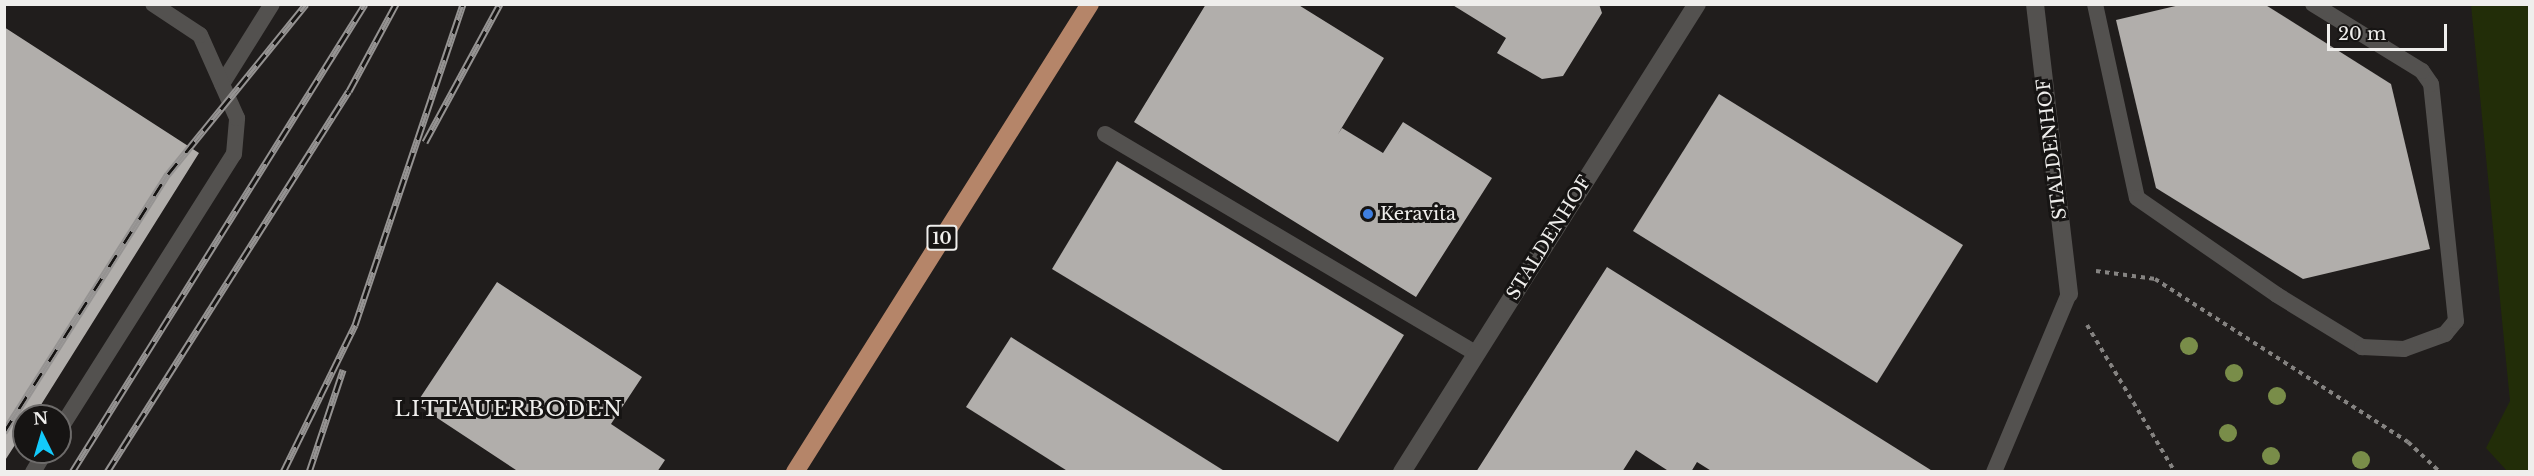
<!DOCTYPE html>
<html>
<head>
<meta charset="utf-8">
<style>
	body { margin:0 }
	#map { position:relative; width:2534px; height:476px; overflow:hidden; background:#201d1c; font-family:"Libre Baskerville",serif }
	div>[style] { position:absolute }
	.green>* { inset:0; background:#222d08 }
	.building>* { inset:0; background:#b1aeab }
	.path>* { height:4px; margin-top:-2px; transform-origin:0; background:repeating-linear-gradient(90deg,#858381 0 4.5px,transparent 0 9px) }
	.lane>* { height:16px; margin:-8px; padding:0 8px; transform-origin:8px; border-radius:8px; background:#53514f }
	.street>* { height:18px; margin:-9px; padding:0 9px; transform-origin:9px; border-radius:9px; background:#53514f }
	.primary>* { height:18px; margin:-9px; padding:0 9px; transform-origin:9px; border-radius:9px; background:#b58569 }
	.rail>* { height:7px; margin-top:-3.5px; transform-origin:0; background:repeating-linear-gradient(90deg,#161413 0 14px,#959392 0 28px); box-sizing:border-box; border-block:2px solid #959392 }
	.trees>* { width:18px; height:18px; margin:-9px; border-radius:50%; background:#798d49 }
	.dots>* { width:16px; height:16px; translate:-50% -50%; box-sizing:border-box; border:3px solid #161413; border-radius:50% }
	span { translate:-50% -50%; white-space:nowrap; text-align:center; line-height:1.15; -webkit-text-stroke:6px #161413; paint-order:stroke }
	.shield-label span { padding:2px 4px; background:#161413; border:2px solid; border-radius:4px; -webkit-text-stroke-width:0 }
	.shield-label { font-size:16px; color:#efeeec; font-weight:700 }
	.street-label { font-size:18px; color:#efeeec }
	.poi-label { font-size:18px; color:#efeeec }
	.left { translate:0 -50%; text-align:left }
	.quarter-label { font-size:21px; color:#efeeec; letter-spacing:1.5px }
	.frame { position:absolute; inset:0; border:6px solid #efeeec; pointer-events:none }
	.north { position:absolute; left:12px; top:404px; width:60px; height:60px; box-sizing:border-box; background:#161413; border:2px solid #6d6b6a; border-radius:50%; rotate:355deg; font-size:16px; font-weight:700; line-height:24px; text-align:center; color:#efeeec }
	.north::after { content:''; display:block; margin:auto; width:21px; height:27px; background:#13cafb; clip-path:polygon(50% 0,100% 100%,50% 72%,0 100%) }
	.scale { position:absolute; left:2327px; top:24px; width:120px; height:27px; box-sizing:border-box; border:3px solid #efeeec; border-top:0; padding-left:8px; font-size:18px; line-height:21px; white-space:nowrap; color:#efeeec; -webkit-text-stroke:4px #161413; paint-order:stroke }
</style>
</head>
<body>
<div id="map">
	<div class="green">
		<i style="clip-path:polygon(2471px 5px,2529px 5px,2529px 471px,2507px 471px,2486px 448px,2510px 401px)"></i>
	</div>
	<div class="building">
		<i style="clip-path:polygon(1206px 4px,1297px 4px,1384px 58px,1338px 134px,1342px 128px,1383px 153px,1403px 122px,1492px 178px,1416px 297px,1134px 122px)"></i>
		<i style="clip-path:polygon(1451px 4px,1599px 4px,1602px 13px,1563px 76px,1542px 79px,1497px 53px,1506px 38px)"></i>
		<i style="clip-path:polygon(2184px 4px,2264px 4px,2391px 84px,2430px 249px,2303px 279px,2156px 188px,2116px 20px)"></i>
		<i style="clip-path:polygon(4px 27px,199px 153px,34px 416px,24px 416px,24px 431px,4px 462px)"></i>
		<i style="clip-path:polygon(1719px 94px,1963px 245px,1877px 383px,1633px 231px)"></i>
		<i style="clip-path:polygon(1117px 161px,1404px 335px,1338px 442px,1052px 269px)"></i>
		<i style="clip-path:polygon(1607px 267px,1816px 398px,1934px 472px,1713px 472px,1697px 462px,1691px 472px,1670px 472px,1636px 450px,1622px 472px,1476px 472px)"></i>
		<i style="clip-path:polygon(497px 282px,642px 377px,611px 424px,665px 460px,657px 472px,519px 472px,416px 404px)"></i>
		<i style="clip-path:polygon(1011px 337px,1226px 472px,1069px 472px,966px 407px)"></i>
	</div>
	<div class="path">
		<i style="left:2096px;top:271px;width:60px;rotate:7.7deg"></i>
		<i style="left:2155px;top:279px;width:301px;rotate:32.8deg"></i>
		<i style="left:2408px;top:442px;width:44px;rotate:43.2deg"></i>
		<i style="left:2087px;top:325px;width:171px;rotate:59.1deg"></i>
	</div>
	<div class="lane">
		<i style="left:2095px;top:4px;width:198px;rotate:77.8deg"></i>
		<i style="left:2137px;top:198px;width:170px;rotate:34.7deg"></i>
		<i style="left:2277px;top:295px;width:100px;rotate:31.5deg"></i>
		<i style="left:2362px;top:347px;width:42px;rotate:2.7deg"></i>
		<i style="left:2404px;top:349px;width:44px;rotate:-20.1deg"></i>
		<i style="left:2445px;top:334px;width:17px;rotate:-50deg"></i>
		<i style="left:2456px;top:321px;width:238px;rotate:-96deg"></i>
		<i style="left:2431px;top:84px;width:16px;rotate:-125deg"></i>
		<i style="left:2422px;top:71px;width:128px;rotate:-148.4deg"></i>
		<i style="left:222px;top:84px;width:94px;rotate:-58deg"></i>
		<i style="left:1105px;top:134px;width:431px;rotate:30.6deg"></i>
		<i style="left:60px;top:429px;width:325px;rotate:-57.7deg"></i>
		<i style="left:234px;top:154px;width:36px;rotate:-85deg"></i>
		<i style="left:237px;top:118px;width:91px;rotate:-114deg"></i>
		<i style="left:200px;top:35px;width:56px;rotate:-146.6deg"></i>
		<i style="left:33px;top:472px;width:23px;rotate:-59deg"></i>
		<i style="left:1994px;top:472px;width:193px;rotate:-67.2deg"></i>
	</div>
	<div class="street">
		<i style="left:2035px;top:4px;width:292px;rotate:83.3deg"></i>
		<i style="left:1402px;top:472px;width:553px;rotate:-57.78deg"></i>
	</div>
	<div class="primary">
		<i style="left:795px;top:472px;width:553px;rotate:-57.78deg"></i>
	</div>
	<div class="rail">
		<i style="left:425px;top:142px;width:157px;rotate:-61.5deg"></i>
		<i style="left:4px;top:432px;width:306px;rotate:-57.6deg"></i>
		<i style="left:168px;top:174px;width:219px;rotate:-50.9deg"></i>
		<i style="left:72px;top:472px;width:552px;rotate:-57.95deg"></i>
		<i style="left:107px;top:472px;width:451px;rotate:-57.6deg"></i>
		<i style="left:349px;top:91px;width:99px;rotate:-61.6deg"></i>
		<i style="left:283px;top:472px;width:164px;rotate:-63.9deg"></i>
		<i style="left:355px;top:325px;width:339px;rotate:-71.4deg"></i>
		<i style="left:309px;top:472px;width:108px;rotate:-71.6deg"></i>
	</div>
	<div class="trees">
		<i style="left:2189px;top:346px"></i>
		<i style="left:2234px;top:373px"></i>
		<i style="left:2277px;top:396px"></i>
		<i style="left:2228px;top:433px"></i>
		<i style="left:2271px;top:456px"></i>
		<i style="left:2361px;top:460px"></i>
	</div>
	<div class="dots">
		<i style="left:1368px;top:214px;background:#3f7fe0"></i>
	</div>
	<div class="shield-label">
		<span style="left:942px;top:238px">10</span>
	</div>
	<div class="street-label">
		<span style="left:2052px;top:149px;rotate:-97deg">STALDENHOF</span>
		<span style="left:1549px;top:238px;rotate:-58deg">STALDENHOF</span>
	</div>
	<div class="poi-label">
		<span class="left" style="left:1380px;top:214px">Keravita</span>
	</div>
	<div class="quarter-label">
		<span style="left:509px;top:409px">LITTAUERBODEN</span>
	</div>
	<div class="frame"></div>
	<div class="north">N</div>
	<div class="scale">20 m</div>
</div>
</body>
</html>
